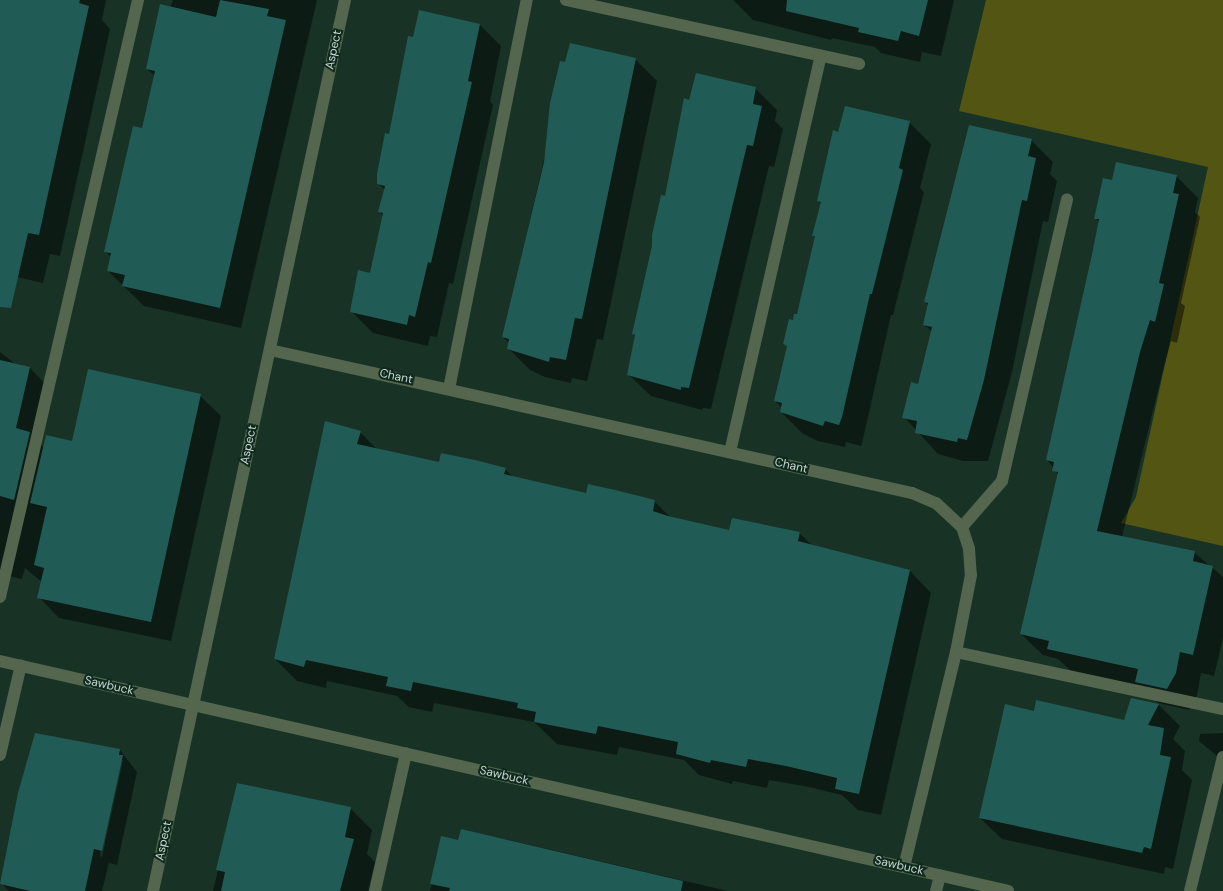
<!DOCTYPE html>
<html>
<head>
<meta charset="utf-8">
<style>
	body { margin:0 }
	#map { position:relative; width:1223px; height:891px; overflow:hidden; background:#183326; font-family:"DM Sans",sans-serif }
	div>[style] { position:absolute }
	.green>* { inset:0; background:#535613 }
	.shadow>* { inset:0; background:#0007 }
	.building>* { inset:0; background:#215b55 }
	.minor>* { height:12px; margin:-6px; padding:0 6px; transform-origin:6px; border-radius:6px; background:#54674e }
	span { translate:-50% -50%; white-space:nowrap; text-align:center; line-height:1.15; -webkit-text-stroke:4px #0e291d; paint-order:stroke }
	.street-label { font-size:12px; color:#c9d8d0 }
</style>
</head>
<body>
<div id="map">
	<div class="green">
		<i style="clip-path:polygon(986px 0,1223px 0,1223px 546px,1121px 523px,1136px 497px,1208px 167px,959px 111px)"></i>
	</div>
	<div class="shadow">
		<i style="clip-path:polygon(0 0,106px 0,102px 20px,110px 29px,60px 256px,50px 254px,43px 283px,0 273px)"></i>
		<i style="clip-path:polygon(173px 0,317px 0,241px 328px,144px 306px,108px 271px,112px 258px,105px 251px,143px 129px,155px 76px,147px 69px)"></i>
		<i style="clip-path:polygon(733px 0,954px 0,941px 56px,922px 52px,920px 62px,881px 53px,875px 47px,832px 38px,831px 40px,753px 20px)"></i>
		<i style="clip-path:polygon(480px 25px,501px 46px,490px 101px,493px 105px,453px 284px,449px 283px,437px 337px,430px 336px,428px 346px,373px 333px,352px 312px,371px 274px,383px 216px,380px 212px,385px 190px,378px 183px,414px 39px)"></i>
		<i style="clip-path:polygon(635px 59px,657px 81px,603px 340px,597px 339px,587px 381px,572px 378px,571px 383px,545px 377px,530px 370px,508px 348px,509px 343px,503px 337px,566px 64px)"></i>
		<i style="clip-path:polygon(755px 88px,777px 110px,775px 121px,783px 129px,774px 167px,769px 166px,711px 409px,703px 408px,702px 410px,651px 396px,629px 375px,636px 337px,633px 334px,690px 102px)"></i>
		<i style="clip-path:polygon(909px 122px,931px 144px,920px 188px,924px 192px,893px 315px,891px 315px,863px 439px,861px 446px,846px 442px,845px 447px,818px 441px,803px 434px,781px 412px,782px 408px,775px 401px,788px 347px,785px 344px,798px 316px,816px 238px,814px 236px,822px 204px,819px 200px,839px 134px)"></i>
		<i style="clip-path:polygon(1031px 140px,1053px 162px,1050px 174px,1057px 181px,1048px 222px,1043px 221px,1012px 372px,988px 461px,963px 461px,938px 454px,904px 417px,919px 385px,932px 332px,924px 324px,929px 306px,925px 302px)"></i>
		<i style="clip-path:polygon(1176px 176px,1198px 198px,1195px 212px,1200px 217px,1181px 303px,1185px 306px,1177px 343px,1171px 341px,1162px 374px,1122px 537px,1195px 553px,1223px 577px,1223px 638px,1214px 676px,1201px 673px,1197px 695px,1189px 710px,1158px 703px,1140px 686px,1070px 670px,1058px 659px,1043px 655px,1021px 634px,1058px 475px,1047px 459px,1099px 222px,1095px 218px,1113px 181px)"></i>
		<i style="clip-path:polygon(0 352px,18px 366px,30px 368px,51px 390px,39px 442px,44px 448px,73px 443px,200px 396px,221px 416px,171px 641px,59px 618px,39px 597px,42px 582px,25px 568px,22px 579px,9px 576px,0 594px)"></i>
		<i style="clip-path:polygon(360px 432px,378px 450px,440px 463px,505px 469px,514px 478px,587px 494px,654px 501px,671px 518px,730px 531px,799px 533px,813px 546px,910px 571px,931px 593px,881px 815px,858px 810px,842px 795px,809px 787px,769px 780px,767px 788px,733px 781px,732px 784px,699px 775px,684px 760px,619px 747px,617px 755px,557px 744px,534px 722px,434px 703px,432px 712px,409px 707px,397px 696px,327px 681px,326px 688px,297px 681px,275px 659px)"></i>
		<i style="clip-path:polygon(1132px 699px,1159px 705px,1180px 726px,1173px 739px,1185px 751px,1182px 770px,1192px 780px,1173px 869px,1165px 867px,1164px 874px,1002px 839px,980px 818px,1035px 713px,1125px 722px)"></i>
		<i style="clip-path:polygon(1223px 733px,1223px 761px,1199px 741px,1200px 734px)"></i>
		<i style="clip-path:polygon(evenodd,120px 750px,137px 772px,117px 865px,109px 863px,102px 891px,9px 891px,1px 883px,120px 750px,120px 760px,123px 760px,102px 857px,100px 856px,120px 760px)"></i>
		<i style="clip-path:polygon(238px 785px,351px 809px,372px 830px,367px 854px,375px 862px,368px 891px,213px 891px)"></i>
		<i style="clip-path:polygon(462px 831px,509px 840px,728px 891px,430px 891px,442px 838px,459px 841px)"></i>
	</div>
	<div class="building">
		<i style="clip-path:polygon(0 0,80px 0,79px 3px,89px 6px,39px 235px,28px 233px,11px 308px,0 307px)"></i>
		<i style="clip-path:polygon(220px 0,269px 9px,267px 16px,286px 20px,220px 308px,122px 286px,125px 275px,107px 271px,111px 253px,104px 252px,133px 126px,142px 128px,155px 71px,146px 69px,160px 4px,216px 17px)"></i>
		<i style="clip-path:polygon(787px 0,928px 0,919px 36px,901px 31px,898px 41px,858px 32px,859px 28px,786px 11px)"></i>
		<i style="clip-path:polygon(419px 10px,480px 24px,468px 81px,472px 82px,431px 263px,428px 262px,415px 317px,409px 315px,407px 325px,350px 312px,358px 270px,370px 273px,383px 213px,378px 212px,385px 186px,377px 184px,377px 174px,385px 133px,389px 134px,408px 36px,413px 37px)"></i>
		<i style="clip-path:polygon(570px 43px,636px 58px,582px 319px,575px 318px,566px 360px,550px 357px,549px 362px,507px 349px,509px 339px,502px 337px,544px 162px,550px 103px,560px 61px,565px 62px)"></i>
		<i style="clip-path:polygon(696px 73px,756px 87px,753px 104px,762px 106px,753px 146px,747px 145px,689px 388px,681px 387px,681px 390px,627px 375px,635px 335px,632px 334px,652px 246px,652px 235px,661px 195px,665px 196px,684px 98px,689px 100px)"></i>
		<i style="clip-path:polygon(845px 106px,910px 121px,899px 168px,903px 170px,872px 294px,870px 294px,842px 417px,839px 425px,825px 421px,823px 426px,780px 412px,782px 403px,774px 401px,787px 346px,783px 344px,789px 319px,793px 320px,794px 314px,797px 314px,815px 236px,812px 236px,821px 202px,817px 201px,833px 130px,838px 132px)"></i>
		<i style="clip-path:polygon(969px 125px,1032px 139px,1028px 156px,1036px 158px,1027px 201px,1022px 200px,984px 380px,967px 440px,958px 438px,957px 442px,915px 433px,917px 421px,902px 418px,911px 382px,918px 384px,932px 327px,923px 325px,928px 303px,924px 302px)"></i>
		<i style="clip-path:polygon(1116px 162px,1177px 175px,1173px 193px,1179px 194px,1159px 283px,1164px 284px,1155px 322px,1150px 320px,1140px 352px,1097px 531px,1195px 551px,1193px 561px,1213px 566px,1193px 655px,1180px 652px,1176px 673px,1167px 689px,1135px 682px,1138px 669px,1047px 649px,1049px 641px,1020px 634px,1058px 472px,1052px 471px,1054px 462px,1046px 460px,1092px 254px,1099px 219px,1094px 219px,1103px 178px,1112px 180px)"></i>
		<i style="clip-path:polygon(0 360px,30px 367px,16px 428px,30px 432px,14px 500px,0 496px)"></i>
		<i style="clip-path:polygon(88px 369px,201px 394px,151px 622px,37px 598px,44px 568px,34px 565px,47px 507px,30px 503px,46px 435px,72px 441px)"></i>
		<i style="clip-path:polygon(325px 421px,361px 431px,357px 444px,439px 462px,441px 453px,475px 460px,506px 468px,504px 474px,586px 493px,588px 484px,615px 490px,655px 500px,653px 511px,668px 516px,729px 530px,732px 518px,800px 532px,798px 541px,910px 570px,859px 794px,835px 789px,837px 778px,786px 766px,748px 759px,746px 767px,711px 760px,710px 763px,676px 754px,678px 742px,598px 726px,596px 734px,534px 722px,536px 712px,517px 708px,518px 703px,413px 682px,411px 691px,386px 686px,388px 677px,306px 660px,304px 667px,274px 659px)"></i>
		<i style="clip-path:polygon(1131px 698px,1159px 704px,1148px 725px,1164px 728px,1160px 755px,1171px 757px,1151px 849px,1144px 847px,1142px 853px,979px 818px,1005px 704px,1034px 711px,1036px 700px,1124px 720px)"></i>
		<i style="clip-path:polygon(35px 733px,120px 749px,119px 755px,123px 755px,102px 851px,94px 849px,85px 891px,30px 891px,0 884px,18px 793px)"></i>
		<i style="clip-path:polygon(237px 783px,351px 807px,345px 837px,354px 839px,340px 891px,221px 891px,225px 872px,216px 870px)"></i>
		<i style="clip-path:polygon(461px 829px,683px 881px,681px 891px,449px 891px,450px 888px,430px 884px,441px 836px,458px 840px)"></i>
	</div>
	<div class="minor">
		<i style="left:566px;top:0;width:300px;rotate:12.3deg"></i>
		<i style="left:270px;top:350px;width:658px;rotate:12.56deg"></i>
		<i style="left:912px;top:493px;width:26px;rotate:23deg"></i>
		<i style="left:936px;top:503px;width:35px;rotate:43deg"></i>
		<i style="left:962px;top:527px;width:23px;rotate:72deg"></i>
		<i style="left:969px;top:549px;width:26px;rotate:86deg"></i>
		<i style="left:971px;top:575px;width:78px;rotate:101deg"></i>
		<i style="left:956px;top:652px;width:221px;rotate:103.6deg"></i>
		<i style="left:449px;top:389px;width:397px;rotate:-78.7deg"></i>
		<i style="left:730px;top:452px;width:406px;rotate:-77.1deg"></i>
		<i style="left:962px;top:527px;width:61px;rotate:-49deg"></i>
		<i style="left:1002px;top:481px;width:289px;rotate:-77deg"></i>
		<i style="left:0;top:597px;width:613px;rotate:-76.98deg"></i>
		<i style="left:956px;top:652px;width:273px;rotate:12.1deg"></i>
		<i style="left:0;top:661px;width:1034px;rotate:12.85deg"></i>
		<i style="left:0;top:755px;width:92px;rotate:-76.9deg"></i>
		<i style="left:153px;top:891px;width:911px;rotate:-77.84deg"></i>
		<i style="left:375px;top:891px;width:141px;rotate:-77.3deg"></i>
		<i style="left:936px;top:891px;width:16px;rotate:-75deg"></i>
		<i style="left:1190px;top:891px;width:138px;rotate:-76.2deg"></i>
	</div>
	<div class="street-label">
		<span style="left:334px;top:50px;rotate:-78deg">Aspect</span>
		<span style="left:396px;top:377px;rotate:12deg">Chant</span>
		<span style="left:249px;top:445px;rotate:-78deg">Aspect</span>
		<span style="left:791px;top:466px;rotate:13deg">Chant</span>
		<span style="left:109px;top:686px;rotate:13deg">Sawbuck</span>
		<span style="left:504px;top:776px;rotate:13deg">Sawbuck</span>
		<span style="left:164px;top:841px;rotate:-78deg">Aspect</span>
		<span style="left:899px;top:866px;rotate:13deg">Sawbuck</span>
	</div>
</div>
</body>
</html>
